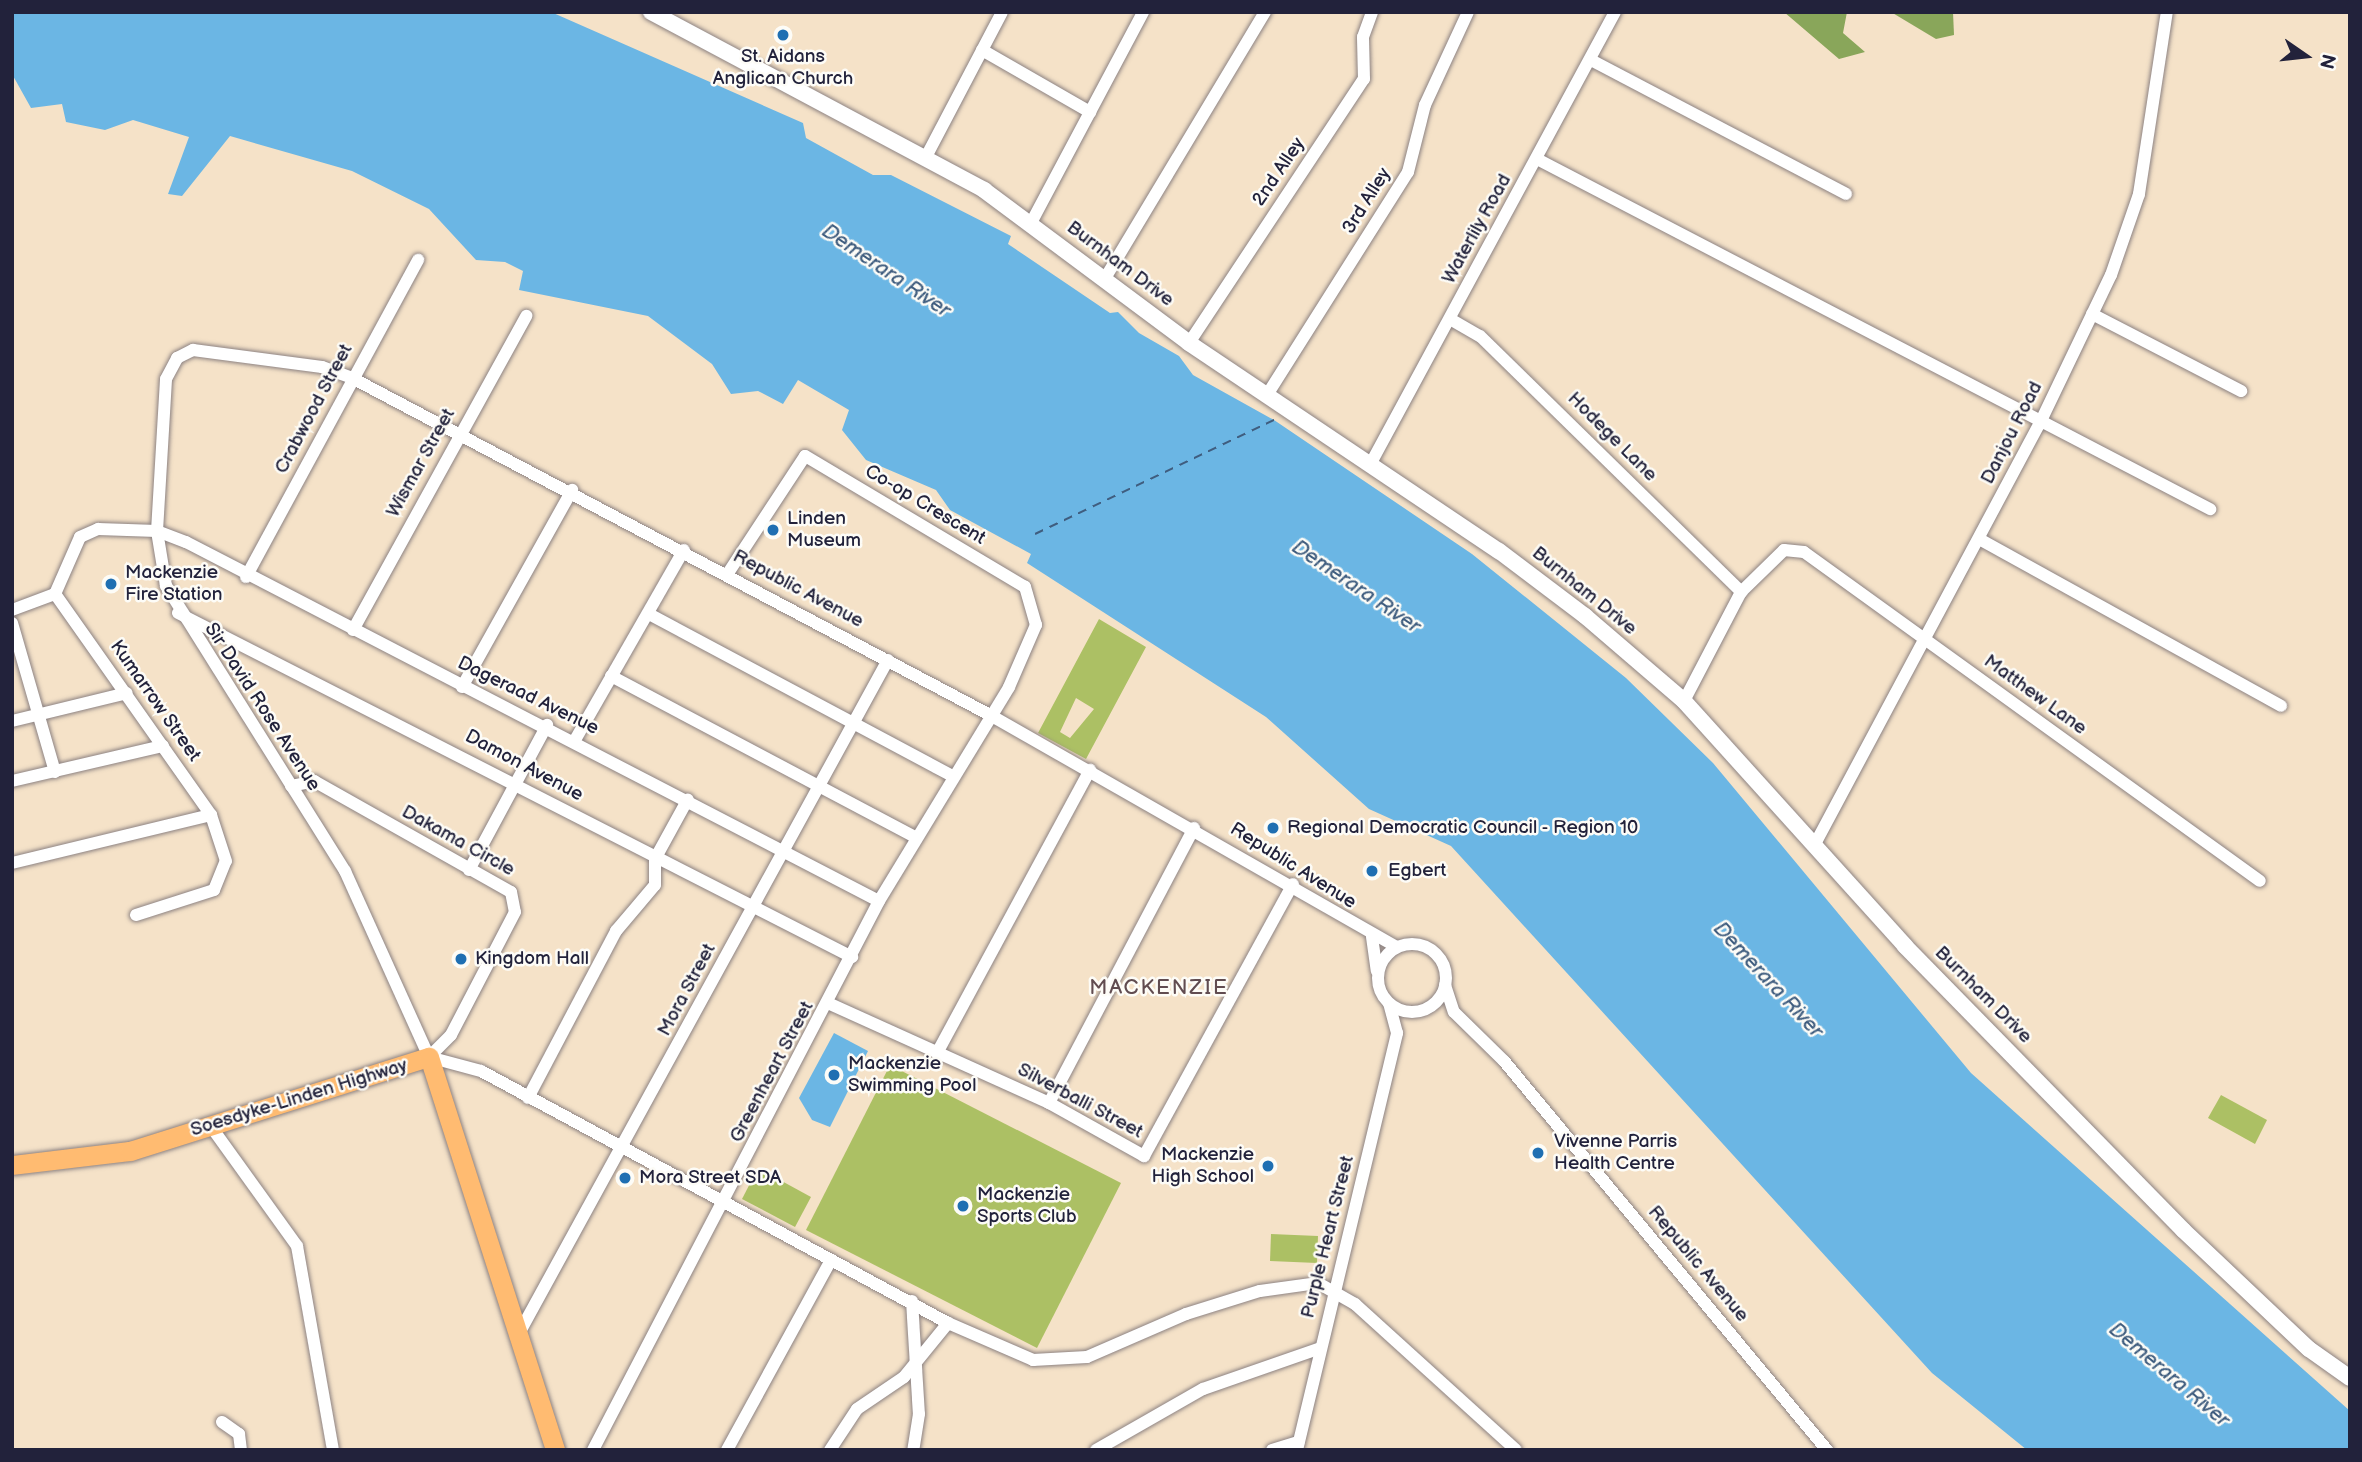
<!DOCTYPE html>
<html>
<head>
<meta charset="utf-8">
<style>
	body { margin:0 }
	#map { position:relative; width:2362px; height:1462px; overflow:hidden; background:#f5e2c8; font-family:"Balsamiq Sans",sans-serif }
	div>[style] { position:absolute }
	.green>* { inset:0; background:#acc064 }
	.forest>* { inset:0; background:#89a65a }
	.water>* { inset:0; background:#6bb6e4 }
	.ferry>* { height:2px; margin-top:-1px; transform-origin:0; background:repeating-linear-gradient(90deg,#3f5d7f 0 9px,transparent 0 16px) }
	.roads { filter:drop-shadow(0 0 2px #8c8282) drop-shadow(0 0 2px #8c8282) }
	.minor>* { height:12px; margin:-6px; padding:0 6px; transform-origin:6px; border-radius:6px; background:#fff }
	.minor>.ring { margin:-6px; padding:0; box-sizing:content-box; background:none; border:12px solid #fff; border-radius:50% }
	.tertiary>* { height:16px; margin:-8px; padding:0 8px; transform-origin:8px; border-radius:8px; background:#fff }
	.primary>* { height:19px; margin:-9.5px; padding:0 9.5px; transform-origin:9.5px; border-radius:9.5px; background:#ffbb71 }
	.dots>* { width:19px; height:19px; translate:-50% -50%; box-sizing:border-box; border:4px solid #fdfcf7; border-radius:50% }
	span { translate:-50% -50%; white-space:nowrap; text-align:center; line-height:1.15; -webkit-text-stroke:5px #fdfcf7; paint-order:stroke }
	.poi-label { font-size:19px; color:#22223b }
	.left { translate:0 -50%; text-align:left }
	.right { translate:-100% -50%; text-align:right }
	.street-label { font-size:19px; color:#22223b }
	.water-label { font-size:21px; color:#3f5d7f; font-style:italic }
	.neighbourhood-label { font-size:21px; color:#614c50; letter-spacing:2px }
	.frame { position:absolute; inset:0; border:14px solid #22223b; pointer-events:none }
	.north { position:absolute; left:2271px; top:21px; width:70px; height:70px; -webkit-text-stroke:5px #fdfcf7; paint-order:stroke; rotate:104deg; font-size:19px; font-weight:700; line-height:28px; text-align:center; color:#22223b }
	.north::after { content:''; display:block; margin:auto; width:24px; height:32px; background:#22223b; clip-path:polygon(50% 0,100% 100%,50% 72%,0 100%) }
</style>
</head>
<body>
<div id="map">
	<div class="green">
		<i style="clip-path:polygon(evenodd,1099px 619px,1146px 647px,1086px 759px,1038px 733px,1099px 619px,1076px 698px,1094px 709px,1070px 738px,1060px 732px,1076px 698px)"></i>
		<i style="clip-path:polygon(890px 1065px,1121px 1183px,1037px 1348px,806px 1230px)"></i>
		<i style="clip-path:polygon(2221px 1095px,2267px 1120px,2255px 1144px,2208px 1118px)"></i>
		<i style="clip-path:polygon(758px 1168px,811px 1197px,795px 1227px,742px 1199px)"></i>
		<i style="clip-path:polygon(1271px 1234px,1318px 1236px,1317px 1263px,1270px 1261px)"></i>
	</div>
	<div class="forest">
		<i style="clip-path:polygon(1784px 12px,1847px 12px,1843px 33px,1865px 52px,1839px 59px)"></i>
		<i style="clip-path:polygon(1891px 12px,1953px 12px,1954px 35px,1936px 39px)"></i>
	</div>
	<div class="water">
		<i style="clip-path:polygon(12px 12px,551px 12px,803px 123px,806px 138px,873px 175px,891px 175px,1011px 236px,1008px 244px,1110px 313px,1118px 312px,1139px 333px,1179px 356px,1193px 375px,1274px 420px,1472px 554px,1626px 678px,1713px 763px,1971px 1073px,2350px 1411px,2350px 1450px,2027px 1450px,1932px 1373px,1451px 846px,1369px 809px,1266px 717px,1027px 563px,1031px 554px,950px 510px,936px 490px,866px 460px,842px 430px,849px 410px,798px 380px,783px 404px,758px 391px,731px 394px,712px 364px,648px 316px,519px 290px,523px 271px,505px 262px,476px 260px,429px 209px,352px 171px,230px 136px,182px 196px,168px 194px,189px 137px,133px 120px,105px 130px,66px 122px,62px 104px,31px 108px,12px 74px)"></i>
		<i style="clip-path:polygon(834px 1033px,868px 1051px,830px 1127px,812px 1120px,799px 1098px)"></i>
	</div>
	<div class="ferry">
		<i style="left:1035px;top:534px;width:265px;rotate:-25.5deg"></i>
	</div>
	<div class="roads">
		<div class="minor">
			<i style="left:982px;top:50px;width:125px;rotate:29.9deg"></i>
			<i style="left:1591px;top:60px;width:288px;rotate:27.7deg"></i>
			<i style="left:927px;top:155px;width:161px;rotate:-62.3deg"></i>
			<i style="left:1537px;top:159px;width:759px;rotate:27.48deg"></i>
			<i style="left:1031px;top:223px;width:239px;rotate:-62deg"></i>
			<i style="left:1104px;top:280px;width:313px;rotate:-59deg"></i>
			<i style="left:2092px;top:314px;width:168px;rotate:27.3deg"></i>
			<i style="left:1450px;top:319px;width:34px;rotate:30deg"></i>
			<i style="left:1480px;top:336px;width:366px;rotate:44.4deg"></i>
			<i style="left:1189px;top:343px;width:317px;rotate:-56.5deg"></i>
			<i style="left:1364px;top:79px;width:42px;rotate:-91.4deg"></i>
			<i style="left:1363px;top:37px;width:27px;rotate:-70deg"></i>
			<i style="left:1267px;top:395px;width:264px;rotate:-57.7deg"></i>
			<i style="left:1408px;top:172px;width:69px;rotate:-75.8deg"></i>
			<i style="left:1425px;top:105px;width:102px;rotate:-65.2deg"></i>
			<i style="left:1371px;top:463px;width:513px;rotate:-61.59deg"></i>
			<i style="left:1979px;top:539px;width:345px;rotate:28.9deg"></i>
			<i style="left:246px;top:577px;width:361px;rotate:-61.5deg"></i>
			<i style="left:12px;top:610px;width:46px;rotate:-20.4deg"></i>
			<i style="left:178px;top:613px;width:757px;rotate:27.04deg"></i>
			<i style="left:649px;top:614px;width:344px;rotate:28.1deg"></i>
			<i style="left:12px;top:623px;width:155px;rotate:73.9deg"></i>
			<i style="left:353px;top:630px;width:359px;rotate:-61.1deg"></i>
			<i style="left:611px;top:676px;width:344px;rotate:27.9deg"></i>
			<i style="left:462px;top:687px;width:226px;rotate:-60.8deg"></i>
			<i style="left:1684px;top:701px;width:123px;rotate:-62.4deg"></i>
			<i style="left:1741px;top:592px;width:60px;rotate:-44.3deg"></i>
			<i style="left:1784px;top:550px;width:20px;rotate:6deg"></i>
			<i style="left:1804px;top:552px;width:562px;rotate:35.81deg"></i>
			<i style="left:12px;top:721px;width:118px;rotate:-13.7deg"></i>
			<i style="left:575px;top:740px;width:219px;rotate:-60.2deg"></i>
			<i style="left:12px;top:781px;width:155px;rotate:-13.1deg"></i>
			<i style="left:291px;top:786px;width:24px;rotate:-12deg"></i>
			<i style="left:314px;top:781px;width:226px;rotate:29.4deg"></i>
			<i style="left:511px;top:892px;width:20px;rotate:79deg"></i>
			<i style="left:515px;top:912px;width:139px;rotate:117.5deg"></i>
			<i style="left:451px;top:1035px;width:31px;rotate:135deg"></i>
			<i style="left:1815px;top:844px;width:475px;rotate:-61.9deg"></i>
			<i style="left:2039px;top:425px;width:166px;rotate:-64.4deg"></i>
			<i style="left:2111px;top:275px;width:86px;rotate:-70.9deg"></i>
			<i style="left:2139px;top:194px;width:184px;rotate:-81.3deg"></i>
			<i style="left:12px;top:863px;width:205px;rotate:-13.6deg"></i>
			<i style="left:469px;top:870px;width:165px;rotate:-61.7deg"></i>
			<i style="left:136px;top:915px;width:82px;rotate:-17.8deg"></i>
			<i style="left:214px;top:890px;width:31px;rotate:-68deg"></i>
			<i style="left:226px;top:861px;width:48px;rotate:-108.1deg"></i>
			<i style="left:211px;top:815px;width:271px;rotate:-125.2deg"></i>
			<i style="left:55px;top:594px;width:62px;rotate:-66.3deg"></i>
			<i style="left:80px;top:537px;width:20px;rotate:-24deg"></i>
			<i style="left:98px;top:529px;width:59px;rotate:1.9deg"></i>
			<i style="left:157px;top:531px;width:31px;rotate:21deg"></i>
			<i style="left:186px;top:542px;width:780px;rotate:27.39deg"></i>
			<i style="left:1372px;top:937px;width:34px;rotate:82deg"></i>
			<i class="ring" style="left:1378px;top:944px;width:56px;height:56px"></i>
			<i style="left:1445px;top:985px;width:28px;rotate:72deg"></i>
			<i style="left:1454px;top:1012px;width:70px;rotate:44.4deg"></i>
			<i style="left:1504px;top:1061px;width:506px;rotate:50.3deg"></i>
			<i style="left:830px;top:1004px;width:240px;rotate:24.3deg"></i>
			<i style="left:1049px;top:1103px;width:109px;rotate:29.2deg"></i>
			<i style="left:1144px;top:1156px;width:310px;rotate:-61.3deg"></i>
			<i style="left:937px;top:1053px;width:322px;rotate:-61.6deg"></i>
			<i style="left:429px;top:1057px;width:204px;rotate:-114.3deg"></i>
			<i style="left:345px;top:871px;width:337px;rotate:-122.1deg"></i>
			<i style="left:166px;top:586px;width:56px;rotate:-99.3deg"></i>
			<i style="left:157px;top:531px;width:152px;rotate:-86.6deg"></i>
			<i style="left:166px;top:379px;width:24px;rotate:-62deg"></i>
			<i style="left:177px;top:358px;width:18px;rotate:-27deg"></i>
			<i style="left:193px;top:350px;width:130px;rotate:7.5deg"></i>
			<i style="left:322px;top:367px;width:32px;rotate:20deg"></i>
			<i style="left:352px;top:378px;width:722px;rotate:27.84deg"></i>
			<i style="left:990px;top:715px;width:468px;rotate:29.7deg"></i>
			<i style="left:429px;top:1057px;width:54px;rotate:15.1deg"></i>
			<i style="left:481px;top:1071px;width:531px;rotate:28.35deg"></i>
			<i style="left:948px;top:1323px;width:93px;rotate:23.5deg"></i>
			<i style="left:1033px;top:1360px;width:54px;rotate:-3.2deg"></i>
			<i style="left:1087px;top:1357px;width:108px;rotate:-23.5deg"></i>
			<i style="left:1186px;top:1314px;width:77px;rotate:-17.3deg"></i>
			<i style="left:1260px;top:1291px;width:59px;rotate:-7.9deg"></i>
			<i style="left:1318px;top:1283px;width:43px;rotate:29.6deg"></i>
			<i style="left:1355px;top:1304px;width:217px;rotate:42.2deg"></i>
			<i style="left:528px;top:1098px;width:189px;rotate:-62.2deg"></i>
			<i style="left:616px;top:931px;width:60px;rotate:-49.7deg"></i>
			<i style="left:655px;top:885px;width:26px;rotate:-90deg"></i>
			<i style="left:655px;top:859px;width:68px;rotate:-61.2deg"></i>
			<i style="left:1049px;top:1103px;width:311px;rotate:-62.2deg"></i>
			<i style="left:210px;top:1125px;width:149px;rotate:54.3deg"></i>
			<i style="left:297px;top:1246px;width:207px;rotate:80deg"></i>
			<i style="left:912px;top:1301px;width:113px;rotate:86.5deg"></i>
			<i style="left:919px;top:1414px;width:36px;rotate:99deg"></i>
			<i style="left:517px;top:1337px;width:772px;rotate:-61.28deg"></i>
			<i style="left:222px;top:1422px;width:21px;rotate:35deg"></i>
			<i style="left:239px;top:1434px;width:16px;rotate:83deg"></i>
			<i style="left:593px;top:1450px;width:619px;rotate:-62.48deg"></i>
			<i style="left:879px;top:901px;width:250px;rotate:-58.7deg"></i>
			<i style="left:1009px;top:687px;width:68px;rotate:-66.5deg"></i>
			<i style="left:1036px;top:625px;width:40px;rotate:-106deg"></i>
			<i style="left:1025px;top:587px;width:256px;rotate:-149.2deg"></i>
			<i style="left:805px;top:456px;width:140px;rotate:123.3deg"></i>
			<i style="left:727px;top:1450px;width:217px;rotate:-61.3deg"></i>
			<i style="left:830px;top:1450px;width:49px;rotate:-56.6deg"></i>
			<i style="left:857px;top:1409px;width:57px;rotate:-34.2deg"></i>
			<i style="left:904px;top:1377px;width:70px;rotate:-50.8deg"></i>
			<i style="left:1096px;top:1450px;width:123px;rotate:-29.7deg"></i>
			<i style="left:1203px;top:1389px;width:125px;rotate:-19.2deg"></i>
			<i style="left:1272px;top:1450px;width:28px;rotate:-17deg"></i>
			<i style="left:1297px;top:1450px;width:429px;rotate:-76.5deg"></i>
			<i style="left:1397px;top:1033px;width:30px;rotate:-105deg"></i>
		</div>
		<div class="tertiary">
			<i style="left:651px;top:12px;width:378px;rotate:28.1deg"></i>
			<i style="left:984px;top:190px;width:256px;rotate:36.7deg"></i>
			<i style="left:1189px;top:343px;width:373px;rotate:33.9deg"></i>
			<i style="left:1499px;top:551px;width:108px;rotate:37.1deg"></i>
			<i style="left:1585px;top:616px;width:130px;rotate:40.6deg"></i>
			<i style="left:1684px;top:701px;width:330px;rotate:47.9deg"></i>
			<i style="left:1905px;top:946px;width:397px;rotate:45.6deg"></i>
			<i style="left:2183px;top:1230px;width:173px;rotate:43.4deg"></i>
			<i style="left:2309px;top:1349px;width:50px;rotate:35.3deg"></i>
		</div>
		<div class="primary">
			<i style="left:12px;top:1165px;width:119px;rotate:-6.8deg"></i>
			<i style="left:130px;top:1151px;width:313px;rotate:-17.5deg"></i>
			<i style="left:429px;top:1057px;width:413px;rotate:72.2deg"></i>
		</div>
	</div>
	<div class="dots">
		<i style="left:783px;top:35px;background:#1f6fb2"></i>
		<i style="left:773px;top:530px;background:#1f6fb2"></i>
		<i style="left:111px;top:584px;background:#1f6fb2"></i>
		<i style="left:1273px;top:828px;background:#1f6fb2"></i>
		<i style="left:1372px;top:871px;background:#1f6fb2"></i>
		<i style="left:461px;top:959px;background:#1f6fb2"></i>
		<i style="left:834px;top:1075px;background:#1f6fb2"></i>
		<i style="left:1538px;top:1153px;background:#1f6fb2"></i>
		<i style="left:1268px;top:1166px;background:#1f6fb2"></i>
		<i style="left:625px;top:1178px;background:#1f6fb2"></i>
		<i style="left:963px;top:1206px;background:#1f6fb2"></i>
	</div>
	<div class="poi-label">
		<span style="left:783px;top:68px">St. Aidans<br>Anglican Church</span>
		<span class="left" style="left:787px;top:530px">Linden<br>Museum</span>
		<span class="left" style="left:125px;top:584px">Mackenzie<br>Fire Station</span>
		<span class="left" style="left:1287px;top:828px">Regional Democratic Council - Region 10</span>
		<span class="left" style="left:1388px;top:871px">Egbert</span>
		<span class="left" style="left:475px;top:959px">Kingdom Hall</span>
		<span class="left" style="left:848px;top:1075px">Mackenzie<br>Swimming Pool</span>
		<span class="left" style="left:1554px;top:1153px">Vivenne Parris<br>Health Centre</span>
		<span class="right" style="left:1254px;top:1166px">Mackenzie<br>High School</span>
		<span class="left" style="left:639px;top:1178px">Mora Street SDA</span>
		<span class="left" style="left:977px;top:1206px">Mackenzie<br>Sports Club</span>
	</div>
	<div class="street-label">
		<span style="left:1279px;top:172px;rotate:-56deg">2nd Alley</span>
		<span style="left:1367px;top:201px;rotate:-58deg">3rd Alley</span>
		<span style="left:1477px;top:229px;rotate:-61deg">Waterlily Road</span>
		<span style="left:1120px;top:264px;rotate:37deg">Burnham Drive</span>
		<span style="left:314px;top:409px;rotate:-62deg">Crabwood Street</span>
		<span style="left:2012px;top:433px;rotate:-63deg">Danjou Road</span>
		<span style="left:1612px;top:437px;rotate:45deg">Hodege Lane</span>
		<span style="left:421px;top:463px;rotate:-61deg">Wismar Street</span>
		<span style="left:925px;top:505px;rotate:31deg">Co-op Crescent</span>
		<span style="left:798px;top:589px;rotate:28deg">Republic Avenue</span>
		<span style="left:1584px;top:591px;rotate:39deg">Burnham Drive</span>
		<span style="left:2035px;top:695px;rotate:36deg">Matthew Lane</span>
		<span style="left:528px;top:696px;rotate:26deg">Dageraad Avenue</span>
		<span style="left:155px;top:701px;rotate:55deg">Kumarrow Street</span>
		<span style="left:262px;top:707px;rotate:57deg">Sir David Rose Avenue</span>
		<span style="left:524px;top:766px;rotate:28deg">Damon Avenue</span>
		<span style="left:458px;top:841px;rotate:29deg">Dakama Circle</span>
		<span style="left:1293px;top:866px;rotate:32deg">Republic Avenue</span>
		<span style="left:687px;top:990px;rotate:-62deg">Mora Street</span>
		<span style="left:1983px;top:995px;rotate:45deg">Burnham Drive</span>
		<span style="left:772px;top:1072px;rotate:-62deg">Greenheart Street</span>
		<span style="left:299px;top:1098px;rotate:-17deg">Soesdyke-Linden Highway</span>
		<span style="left:1080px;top:1101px;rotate:28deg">Silverballi Street</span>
		<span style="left:1328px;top:1237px;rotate:-76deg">Purple Heart Street</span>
		<span style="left:1698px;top:1264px;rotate:50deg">Republic Avenue</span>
	</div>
	<div class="water-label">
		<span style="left:886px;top:271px;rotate:34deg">Demerara River</span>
		<span style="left:1356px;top:587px;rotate:34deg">Demerara River</span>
		<span style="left:1768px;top:980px;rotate:47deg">Demerara River</span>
		<span style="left:2169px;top:1375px;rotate:40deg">Demerara River</span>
	</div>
	<div class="neighbourhood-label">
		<span style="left:1159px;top:988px">MACKENZIE</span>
	</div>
	<div class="frame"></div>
	<div class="north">N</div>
</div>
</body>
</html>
